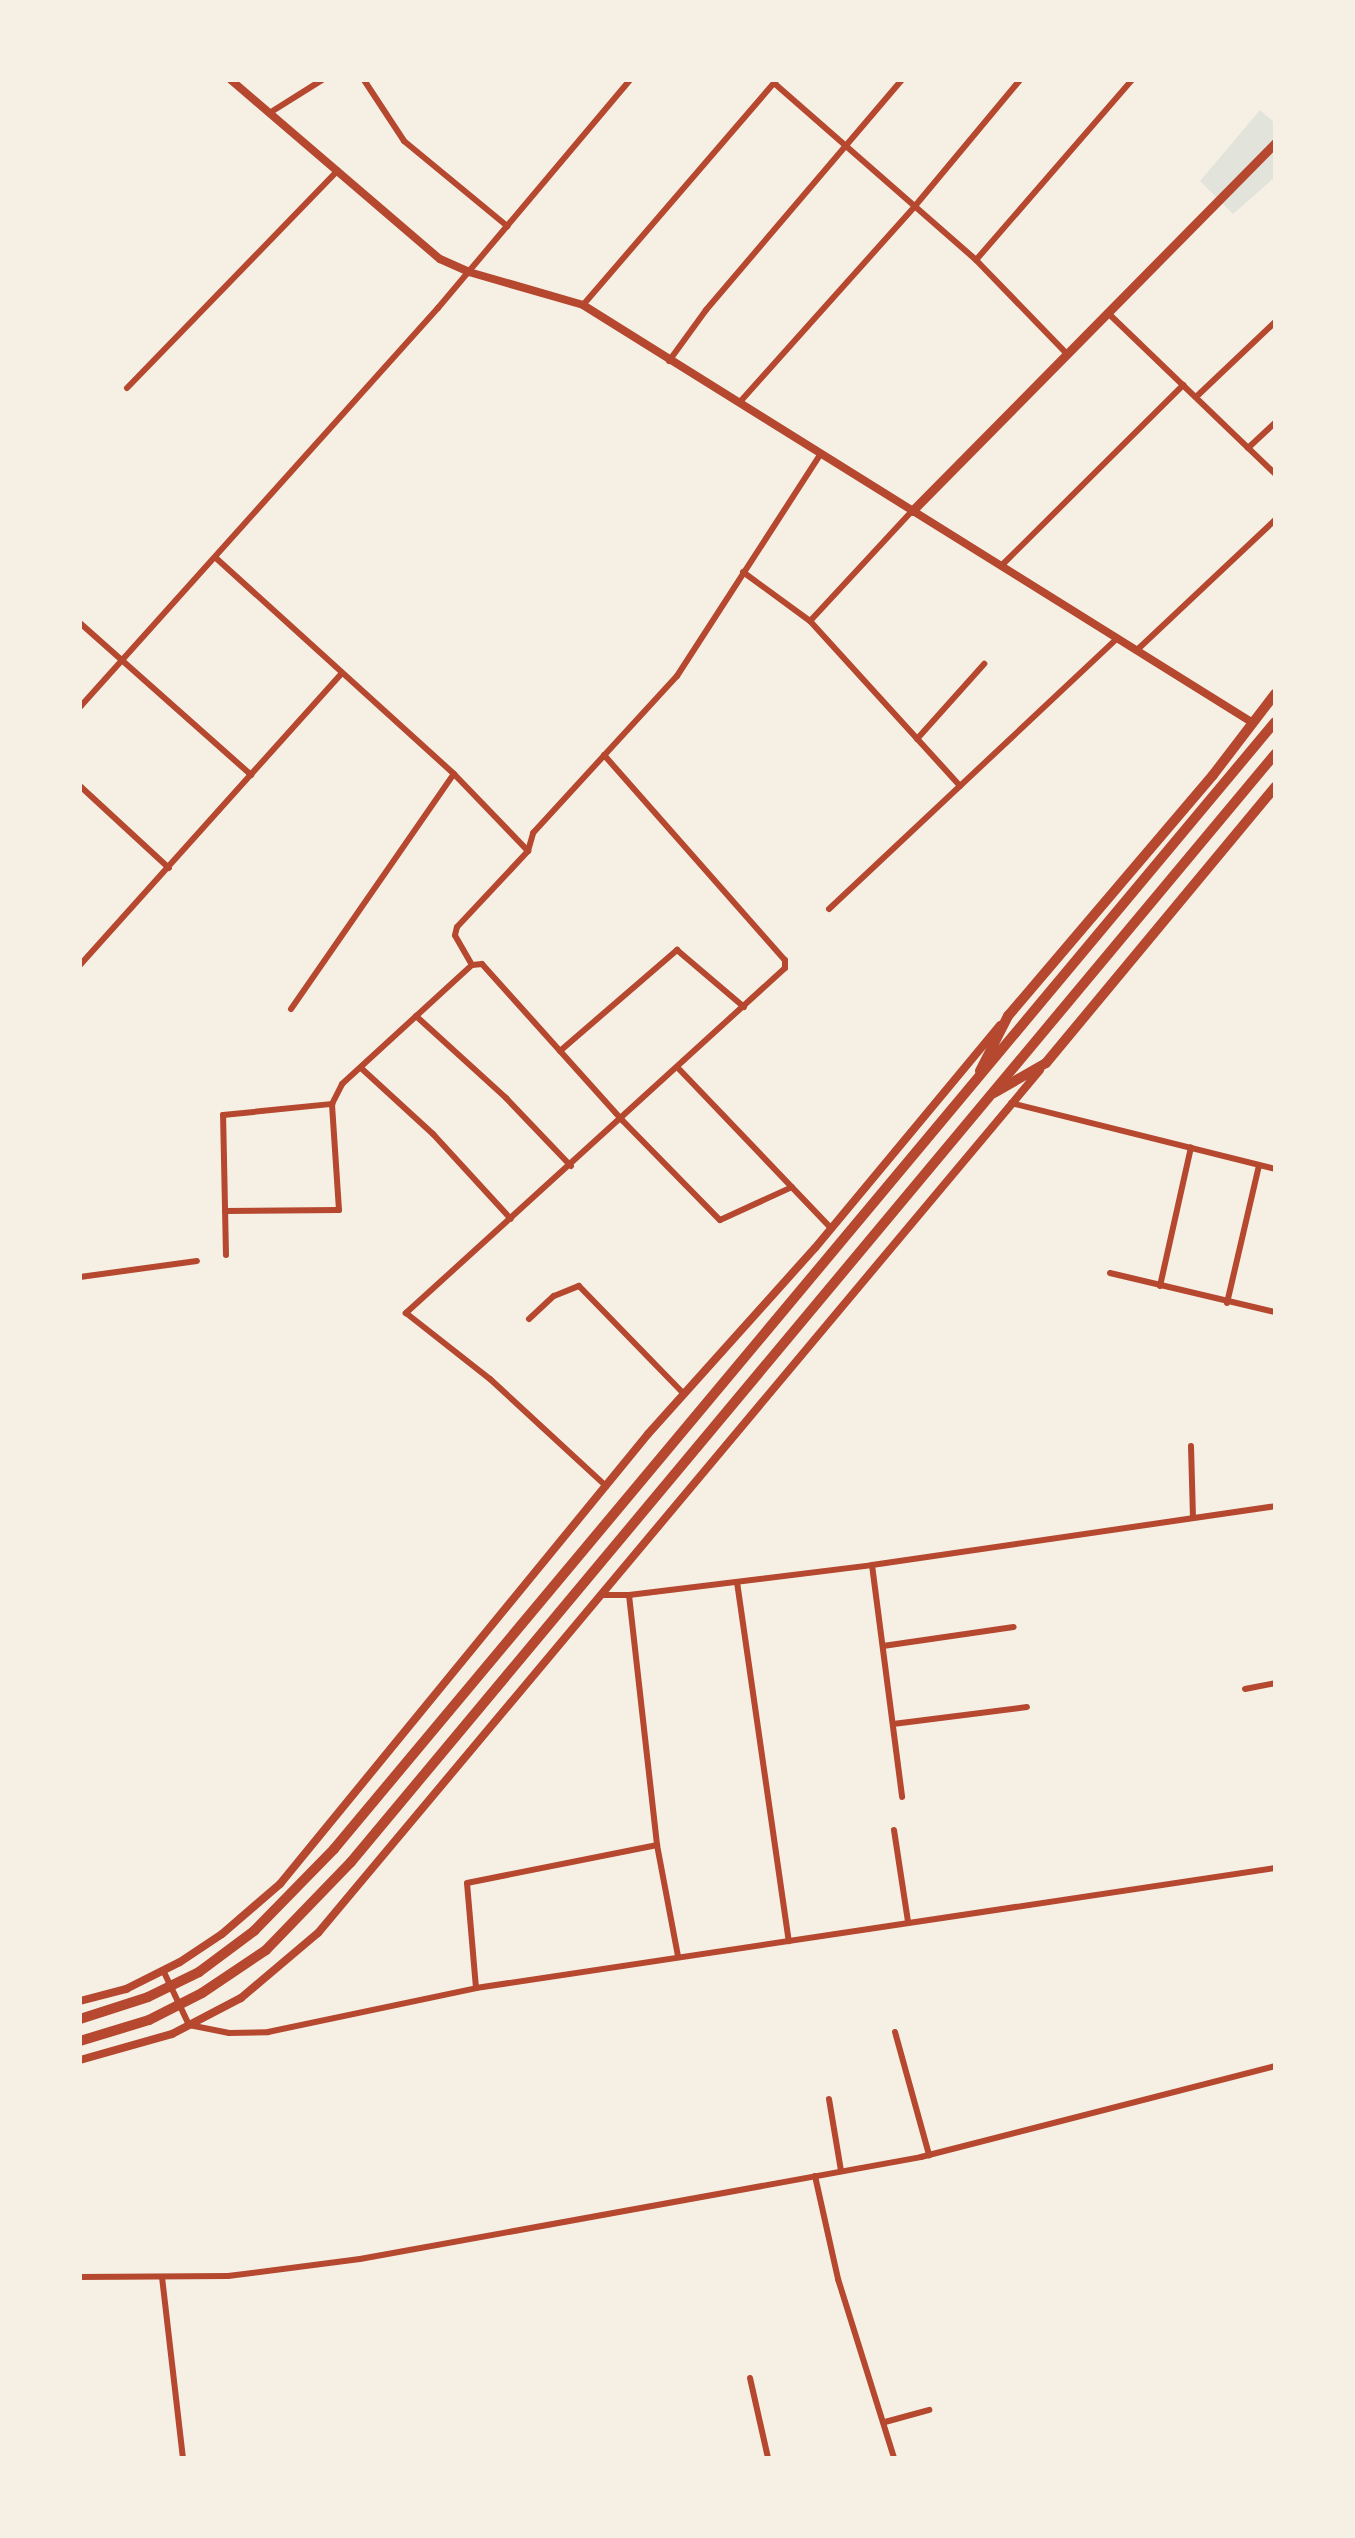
<!DOCTYPE html>
<html>
<head>
<meta charset="utf-8">
<style>
	body { margin:0 }
	#map { position:relative; width:1355px; height:2538px; overflow:hidden; background:#f6efe4; font-family:Lato,sans-serif }
	div>[style] { position:absolute }
	.green>* { inset:0; background:#e2e4dc }
	.minor>* { height:6px; margin:-3px; padding:0 3px; transform-origin:3px; border-radius:3px; background:#b5482f }
	.tertiary>* { height:8px; margin:-4px; padding:0 4px; transform-origin:4px; border-radius:4px; background:#b5482f }
	.secondary>* { height:9px; margin:-4.5px; padding:0 4.5px; transform-origin:4.5px; border-radius:4.5px; background:#b5482f }
	.trunk>* { height:10px; margin:-5px; padding:0 5px; transform-origin:5px; border-radius:5px; background:#b5482f }
	span { translate:-50% -50%; white-space:nowrap; text-align:center; line-height:1.15; -webkit-text-stroke:10px #f6efe4; paint-order:stroke }
	.frame { position:absolute; inset:0; border:82px solid #f6efe4; pointer-events:none }
</style>
</head>
<body>
<div id="map">
	<div class="green">
		<i style="clip-path:polygon(1260px 110px,1275px 123px,1275px 177px,1233px 214px,1200px 181px)"></i>
	</div>
	<div class="minor">
		<i style="left:364px;top:80px;width:73px;rotate:56.7deg"></i>
		<i style="left:404px;top:141px;width:134px;rotate:39.5deg"></i>
		<i style="left:774px;top:83px;width:269px;rotate:41.2deg"></i>
		<i style="left:976px;top:260px;width:131px;rotate:45.9deg"></i>
		<i style="left:271px;top:112px;width:60px;rotate:-32.1deg"></i>
		<i style="left:976px;top:260px;width:238px;rotate:-49.1deg"></i>
		<i style="left:583px;top:305px;width:296px;rotate:-49.3deg"></i>
		<i style="left:1109px;top:314px;width:231px;rotate:43.9deg"></i>
		<i style="left:669px;top:361px;width:63px;rotate:-54deg"></i>
		<i style="left:706px;top:310px;width:302px;rotate:-49.6deg"></i>
		<i style="left:127px;top:388px;width:303px;rotate:-45.9deg"></i>
		<i style="left:1196px;top:397px;width:109px;rotate:-43.5deg"></i>
		<i style="left:739px;top:403px;width:264px;rotate:-48.2deg"></i>
		<i style="left:915px;top:206px;width:164px;rotate:-50.2deg"></i>
		<i style="left:1248px;top:448px;width:37px;rotate:-43deg"></i>
		<i style="left:912px;top:511px;width:150px;rotate:132.8deg"></i>
		<i style="left:810px;top:621px;width:223px;rotate:47.7deg"></i>
		<i style="left:217px;top:559px;width:320px;rotate:42.2deg"></i>
		<i style="left:454px;top:774px;width:107px;rotate:46.1deg"></i>
		<i style="left:528px;top:851px;width:19px;rotate:-74deg"></i>
		<i style="left:533px;top:833px;width:213px;rotate:-47.5deg"></i>
		<i style="left:677px;top:676px;width:263px;rotate:-57.1deg"></i>
		<i style="left:1001px;top:566px;width:257px;rotate:-44.8deg"></i>
		<i style="left:743px;top:572px;width:83px;rotate:36.2deg"></i>
		<i style="left:80px;top:623px;width:229px;rotate:41.6deg"></i>
		<i style="left:1137px;top:650px;width:190px;rotate:-43.3deg"></i>
		<i style="left:80px;top:707px;width:536px;rotate:-48.1deg"></i>
		<i style="left:438px;top:308px;width:298px;rotate:-49.9deg"></i>
		<i style="left:917px;top:739px;width:101px;rotate:-48.2deg"></i>
		<i style="left:604px;top:755px;width:273px;rotate:48.6deg"></i>
		<i style="left:785px;top:960px;width:8px;rotate:90deg"></i>
		<i style="left:785px;top:968px;width:513px;rotate:137.69deg"></i>
		<i style="left:406px;top:1313px;width:107px;rotate:38.2deg"></i>
		<i style="left:490px;top:1379px;width:158px;rotate:42.7deg"></i>
		<i style="left:80px;top:786px;width:121px;rotate:42.7deg"></i>
		<i style="left:829px;top:909px;width:396px;rotate:-43.2deg"></i>
		<i style="left:80px;top:965px;width:392px;rotate:-48.1deg"></i>
		<i style="left:472px;top:965px;width:34px;rotate:-120deg"></i>
		<i style="left:455px;top:935px;width:8px;rotate:-76deg"></i>
		<i style="left:457px;top:927px;width:104px;rotate:-46.9deg"></i>
		<i style="left:291px;top:1009px;width:286px;rotate:-55.3deg"></i>
		<i style="left:416px;top:1016px;width:122px;rotate:42.3deg"></i>
		<i style="left:506px;top:1098px;width:94px;rotate:46.3deg"></i>
		<i style="left:560px;top:1051px;width:155px;rotate:-40.8deg"></i>
		<i style="left:677px;top:950px;width:88px;rotate:40.4deg"></i>
		<i style="left:361px;top:1068px;width:98px;rotate:42.5deg"></i>
		<i style="left:433px;top:1134px;width:115px;rotate:47.5deg"></i>
		<i style="left:679px;top:1069px;width:220px;rotate:46.3deg"></i>
		<i style="left:1011px;top:1103px;width:272px;rotate:14deg"></i>
		<i style="left:225px;top:1211px;width:114px;rotate:-0.5deg"></i>
		<i style="left:339px;top:1210px;width:106px;rotate:-93.8deg"></i>
		<i style="left:226px;top:1255px;width:140px;rotate:-91.2deg"></i>
		<i style="left:223px;top:1115px;width:110px;rotate:-5.8deg"></i>
		<i style="left:332px;top:1104px;width:22px;rotate:-63deg"></i>
		<i style="left:342px;top:1084px;width:176px;rotate:-42.5deg"></i>
		<i style="left:472px;top:965px;width:10px;rotate:-6deg"></i>
		<i style="left:482px;top:964px;width:210px;rotate:48.1deg"></i>
		<i style="left:622px;top:1120px;width:140px;rotate:45.6deg"></i>
		<i style="left:720px;top:1220px;width:79px;rotate:-24.6deg"></i>
		<i style="left:1110px;top:1273px;width:170px;rotate:13.3deg"></i>
		<i style="left:80px;top:1277px;width:118px;rotate:-7.8deg"></i>
		<i style="left:1160px;top:1286px;width:142px;rotate:-77.4deg"></i>
		<i style="left:1227px;top:1303px;width:141px;rotate:-76.9deg"></i>
		<i style="left:529px;top:1319px;width:34px;rotate:-43deg"></i>
		<i style="left:554px;top:1296px;width:27px;rotate:-22deg"></i>
		<i style="left:579px;top:1286px;width:151px;rotate:45.8deg"></i>
		<i style="left:1191px;top:1446px;width:72px;rotate:88.4deg"></i>
		<i style="left:872px;top:1565px;width:234px;rotate:82.6deg"></i>
		<i style="left:737px;top:1582px;width:363px;rotate:81.8deg"></i>
		<i style="left:600px;top:1595px;width:29px"></i>
		<i style="left:629px;top:1595px;width:245px;rotate:-7deg"></i>
		<i style="left:872px;top:1565px;width:407px;rotate:-8.3deg"></i>
		<i style="left:629px;top:1595px;width:252px;rotate:83.6deg"></i>
		<i style="left:883px;top:1646px;width:132px;rotate:-8.3deg"></i>
		<i style="left:1245px;top:1689px;width:31px;rotate:-11deg"></i>
		<i style="left:893px;top:1724px;width:135px;rotate:-7.2deg"></i>
		<i style="left:894px;top:1830px;width:93px;rotate:81.3deg"></i>
		<i style="left:163px;top:1970px;width:61px;rotate:64.7deg"></i>
		<i style="left:189px;top:2025px;width:41px;rotate:11.3deg"></i>
		<i style="left:229px;top:2033px;width:39px;rotate:-1deg"></i>
		<i style="left:268px;top:2032px;width:213px;rotate:-11.9deg"></i>
		<i style="left:476px;top:1988px;width:808px;rotate:-8.54deg"></i>
		<i style="left:476px;top:1988px;width:105px;rotate:-94.9deg"></i>
		<i style="left:467px;top:1883px;width:194px;rotate:-11.3deg"></i>
		<i style="left:657px;top:1845px;width:113px;rotate:79.3deg"></i>
		<i style="left:895px;top:2032px;width:128px;rotate:74.5deg"></i>
		<i style="left:829px;top:2099px;width:73px;rotate:80.5deg"></i>
		<i style="left:815px;top:2176px;width:106px;rotate:77.4deg"></i>
		<i style="left:838px;top:2279px;width:188px;rotate:72.6deg"></i>
		<i style="left:80px;top:2277px;width:148px;rotate:-0.4deg"></i>
		<i style="left:228px;top:2276px;width:133px;rotate:-7.3deg"></i>
		<i style="left:360px;top:2259px;width:570px;rotate:-10.3deg"></i>
		<i style="left:921px;top:2157px;width:366px;rotate:-14.4deg"></i>
		<i style="left:162px;top:2277px;width:182px;rotate:83.4deg"></i>
		<i style="left:750px;top:2378px;width:82px;rotate:77.3deg"></i>
		<i style="left:885px;top:2422px;width:46px;rotate:-15.3deg"></i>
	</div>
	<div class="tertiary">
		<i style="left:231px;top:80px;width:275px;rotate:40.6deg"></i>
		<i style="left:440px;top:259px;width:32px;rotate:24deg"></i>
		<i style="left:469px;top:272px;width:119px;rotate:16.1deg"></i>
		<i style="left:583px;top:305px;width:790px;rotate:31.96deg"></i>
		<i style="left:80px;top:2001px;width:48px;rotate:-14.6deg"></i>
		<i style="left:126px;top:1989px;width:60px;rotate:-26.6deg"></i>
		<i style="left:180px;top:1962px;width:50px;rotate:-33.7deg"></i>
		<i style="left:222px;top:1934px;width:77px;rotate:-40.8deg"></i>
		<i style="left:280px;top:1884px;width:581px;rotate:-50.72deg"></i>
		<i style="left:648px;top:1434px;width:250px;rotate:-48.1deg"></i>
		<i style="left:815px;top:1248px;width:290px;rotate:-50.3deg"></i>
		<i style="left:80px;top:2060px;width:96px;rotate:-15.8deg"></i>
		<i style="left:172px;top:2034px;width:78px;rotate:-27.6deg"></i>
		<i style="left:241px;top:1998px;width:101px;rotate:-40.2deg"></i>
		<i style="left:318px;top:1933px;width:1125px;rotate:-50.08deg"></i>
	</div>
	<div class="secondary">
		<i style="left:912px;top:511px;width:517px;rotate:-45.39deg"></i>
	</div>
	<div class="trunk">
		<i style="left:980px;top:1071px;width:62px;rotate:-63deg"></i>
		<i style="left:1008px;top:1016px;width:316px;rotate:-49.6deg"></i>
		<i style="left:1213px;top:775px;width:102px;rotate:-52.6deg"></i>
		<i style="left:994px;top:1093px;width:60px;rotate:-30deg"></i>
		<i style="left:1046px;top:1063px;width:359px;rotate:-50.3deg"></i>
		<i style="left:80px;top:2019px;width:71px;rotate:-17.9deg"></i>
		<i style="left:148px;top:1997px;width:57px;rotate:-26.1deg"></i>
		<i style="left:199px;top:1972px;width:69px;rotate:-36.7deg"></i>
		<i style="left:254px;top:1931px;width:115px;rotate:-45.7deg"></i>
		<i style="left:334px;top:1849px;width:1468px;rotate:-50.14deg"></i>
		<i style="left:80px;top:2041px;width:72px;rotate:-16.9deg"></i>
		<i style="left:149px;top:2020px;width:59px;rotate:-27deg"></i>
		<i style="left:202px;top:1993px;width:77px;rotate:-33.9deg"></i>
		<i style="left:266px;top:1950px;width:122px;rotate:-46deg"></i>
		<i style="left:351px;top:1862px;width:1443px;rotate:-50.17deg"></i>
	</div>
	<div class="frame"></div>
</div>
</body>
</html>
